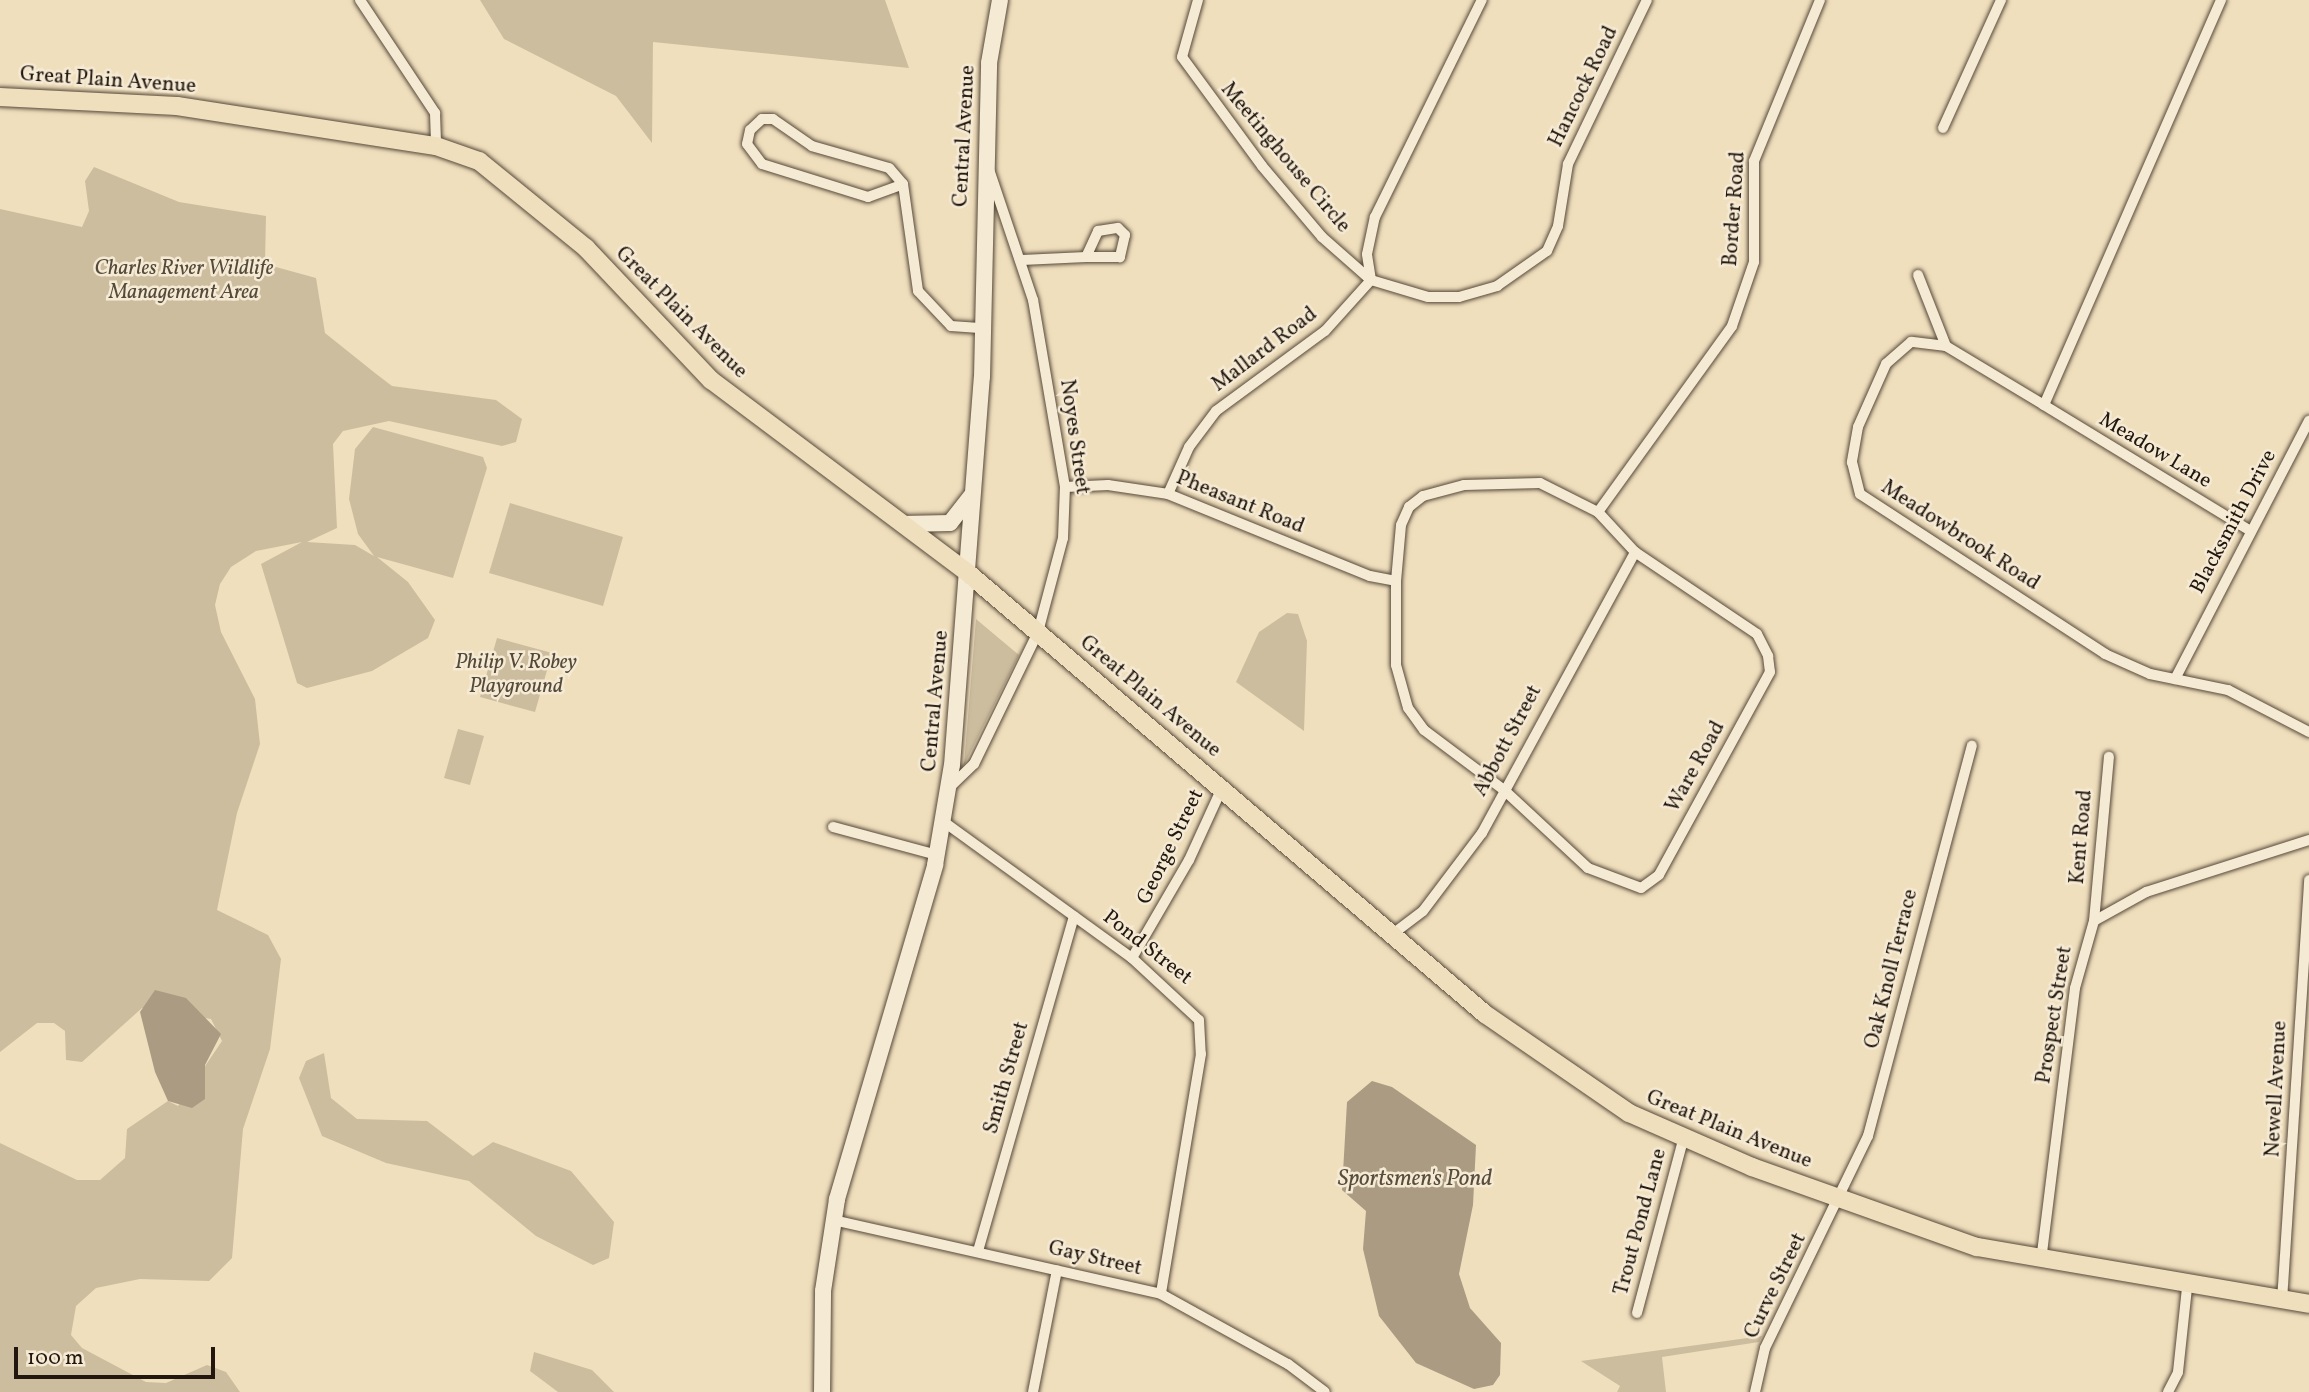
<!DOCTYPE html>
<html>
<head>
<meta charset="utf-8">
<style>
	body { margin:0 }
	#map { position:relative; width:2309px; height:1392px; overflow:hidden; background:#f0dfbd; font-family:Vollkorn,serif }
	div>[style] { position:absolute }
	.green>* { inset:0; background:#cdbd9f }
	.water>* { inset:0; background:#aa9b82 }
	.roads { filter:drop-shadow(0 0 2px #56493a) drop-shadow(0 0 2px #56493a) }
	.street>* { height:10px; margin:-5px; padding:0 5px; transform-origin:5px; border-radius:5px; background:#f5ead4 }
	.secondary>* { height:16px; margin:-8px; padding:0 8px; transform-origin:8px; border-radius:8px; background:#f5ead4 }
	.primary>* { height:18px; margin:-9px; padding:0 9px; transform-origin:9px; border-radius:9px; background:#f0dfbd }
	span { translate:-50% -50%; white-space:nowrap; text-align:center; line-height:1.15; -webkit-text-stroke:5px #f5ead4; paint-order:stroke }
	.street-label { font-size:21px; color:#22170f }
	.park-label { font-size:21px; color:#55493a; font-style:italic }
	.water-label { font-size:23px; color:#584c3d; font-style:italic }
	.scale { position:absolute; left:14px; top:1347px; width:201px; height:32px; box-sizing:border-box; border:4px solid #22170f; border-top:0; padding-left:9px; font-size:21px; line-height:24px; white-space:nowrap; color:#22170f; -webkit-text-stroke:5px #f5ead4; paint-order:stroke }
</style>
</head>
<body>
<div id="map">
	<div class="green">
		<i style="clip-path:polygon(480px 0,885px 0,909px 68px,653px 42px,652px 143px,616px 96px,504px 39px)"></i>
		<i style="clip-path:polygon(94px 167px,179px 202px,266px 216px,265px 264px,316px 278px,325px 333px,375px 373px,392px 386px,496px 400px,522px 419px,516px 442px,502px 446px,389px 421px,343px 431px,333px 444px,337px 528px,307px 542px,355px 545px,374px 556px,358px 534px,349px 499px,355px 449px,373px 427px,483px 457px,487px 468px,453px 578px,377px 557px,408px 582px,435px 620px,428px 638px,372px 671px,307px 688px,297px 683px,261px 564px,302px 542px,256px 551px,231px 567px,220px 584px,215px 605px,221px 632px,255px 699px,260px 744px,237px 813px,217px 910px,268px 935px,281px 959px,270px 1049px,243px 1129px,232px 1258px,209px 1281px,140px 1279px,96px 1288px,76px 1306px,71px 1335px,82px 1348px,146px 1382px,166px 1383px,207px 1365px,226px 1372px,240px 1392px,0 1392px,0 1143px,77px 1180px,100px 1180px,125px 1158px,127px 1129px,168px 1101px,178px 1106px,222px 1041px,211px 1019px,142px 1008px,82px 1062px,66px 1060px,65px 1031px,54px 1023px,37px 1023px,0 1052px,0 209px,82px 227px,89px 211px,85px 181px)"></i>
		<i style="clip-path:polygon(510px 503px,623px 537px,603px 606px,489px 573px)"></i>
		<i style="clip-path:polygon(1287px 613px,1298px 614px,1307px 641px,1304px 731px,1236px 682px,1259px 632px)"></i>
		<i style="clip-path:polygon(976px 619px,1019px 655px,964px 765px)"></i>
		<i style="clip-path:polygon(497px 638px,552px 653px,535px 712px,480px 697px)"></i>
		<i style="clip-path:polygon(458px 729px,484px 736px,470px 785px,444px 778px)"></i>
		<i style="clip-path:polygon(324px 1053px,331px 1098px,357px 1119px,427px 1121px,473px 1156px,493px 1142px,571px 1171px,614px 1222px,609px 1258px,593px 1265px,536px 1236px,469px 1181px,386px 1163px,322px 1136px,299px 1078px,306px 1061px)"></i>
		<i style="clip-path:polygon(1762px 1336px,1759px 1342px,1662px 1357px,1666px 1392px,1617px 1392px,1620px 1386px,1581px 1361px)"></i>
		<i style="clip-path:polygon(534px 1352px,592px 1370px,614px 1392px,558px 1392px,530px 1371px)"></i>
	</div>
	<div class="water">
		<i style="clip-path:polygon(155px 990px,186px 998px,221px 1034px,205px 1065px,205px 1099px,192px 1108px,168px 1101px,155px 1072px,140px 1012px)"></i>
		<i style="clip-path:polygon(1372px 1081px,1392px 1087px,1476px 1145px,1473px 1205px,1459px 1274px,1470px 1308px,1501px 1343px,1500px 1375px,1493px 1385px,1474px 1389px,1416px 1363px,1379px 1316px,1363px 1249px,1366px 1211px,1342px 1190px,1347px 1102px)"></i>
	</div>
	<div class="roads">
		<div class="street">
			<i style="left:360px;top:0;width:136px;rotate:56.4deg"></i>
			<i style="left:435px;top:113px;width:33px;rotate:88deg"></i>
			<i style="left:1198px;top:0;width:59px;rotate:105.7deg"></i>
			<i style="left:1182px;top:57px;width:135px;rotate:53.7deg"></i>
			<i style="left:1262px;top:166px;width:93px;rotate:49.8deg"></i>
			<i style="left:1322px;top:237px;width:65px;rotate:41.3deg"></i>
			<i style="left:1371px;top:280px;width:59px;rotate:16.6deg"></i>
			<i style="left:1428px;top:297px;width:31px"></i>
			<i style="left:1459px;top:297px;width:40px;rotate:-16deg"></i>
			<i style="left:1497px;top:286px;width:61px;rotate:-35deg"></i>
			<i style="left:1547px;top:251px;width:27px;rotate:-66deg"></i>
			<i style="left:1558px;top:226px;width:63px;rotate:-80.8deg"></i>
			<i style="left:1568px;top:164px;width:182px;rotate:-64.3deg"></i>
			<i style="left:2221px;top:0;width:442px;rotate:113.6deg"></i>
			<i style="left:2044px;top:405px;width:114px;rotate:-149deg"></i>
			<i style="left:1946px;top:346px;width:35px;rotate:-173deg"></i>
			<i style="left:1911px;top:342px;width:33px;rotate:139deg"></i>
			<i style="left:1886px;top:364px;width:69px;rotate:114deg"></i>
			<i style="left:1858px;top:427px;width:36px;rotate:100deg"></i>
			<i style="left:1852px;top:462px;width:33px;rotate:76deg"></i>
			<i style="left:1860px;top:494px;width:293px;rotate:33.1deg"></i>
			<i style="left:2105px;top:654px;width:49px;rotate:24deg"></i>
			<i style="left:2150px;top:674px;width:80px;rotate:11.6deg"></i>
			<i style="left:2228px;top:690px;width:91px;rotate:27.4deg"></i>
			<i style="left:1943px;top:128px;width:141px;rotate:-65.6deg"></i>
			<i style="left:903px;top:184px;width:21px;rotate:-131deg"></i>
			<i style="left:889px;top:168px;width:80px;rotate:-164.1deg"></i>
			<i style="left:812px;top:146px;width:47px;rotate:-145.3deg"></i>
			<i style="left:773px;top:119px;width:11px;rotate:180deg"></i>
			<i style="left:762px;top:119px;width:16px;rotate:137deg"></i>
			<i style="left:750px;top:130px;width:14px;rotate:102deg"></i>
			<i style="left:747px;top:144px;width:25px;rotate:53deg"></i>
			<i style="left:762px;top:164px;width:111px;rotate:17.3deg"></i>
			<i style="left:868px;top:197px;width:37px;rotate:-20deg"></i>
			<i style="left:903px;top:184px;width:108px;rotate:82deg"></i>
			<i style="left:918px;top:291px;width:48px;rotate:46.7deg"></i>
			<i style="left:951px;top:326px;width:32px;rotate:4deg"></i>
			<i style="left:1022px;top:260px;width:64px;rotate:-2.7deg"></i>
			<i style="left:1086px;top:257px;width:29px;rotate:-65deg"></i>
			<i style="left:1098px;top:231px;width:20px;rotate:-9deg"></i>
			<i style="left:1118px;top:228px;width:10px;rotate:45deg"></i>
			<i style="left:1125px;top:235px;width:23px;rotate:103deg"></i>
			<i style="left:1120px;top:257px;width:34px;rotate:180deg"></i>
			<i style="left:1918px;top:275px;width:76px;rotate:68.5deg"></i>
			<i style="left:1371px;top:280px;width:26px;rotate:-99deg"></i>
			<i style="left:1367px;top:254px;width:38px;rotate:-78deg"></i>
			<i style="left:1375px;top:217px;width:242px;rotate:-63.8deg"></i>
			<i style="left:2044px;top:405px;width:238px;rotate:31.4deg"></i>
			<i style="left:1540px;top:483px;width:65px;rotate:26.6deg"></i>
			<i style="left:1598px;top:512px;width:54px;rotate:47.2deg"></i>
			<i style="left:1635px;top:552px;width:147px;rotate:33.9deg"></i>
			<i style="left:1757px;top:634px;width:25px;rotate:63deg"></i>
			<i style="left:1768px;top:656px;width:16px;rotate:83deg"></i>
			<i style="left:1770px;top:672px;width:231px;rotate:118.7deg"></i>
			<i style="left:1659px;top:875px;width:22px;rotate:144deg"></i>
			<i style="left:1641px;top:888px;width:57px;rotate:-159.3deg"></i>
			<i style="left:1588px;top:868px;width:115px;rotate:-137.1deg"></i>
			<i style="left:1504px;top:790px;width:100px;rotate:-143.1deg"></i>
			<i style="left:1424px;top:730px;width:27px;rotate:-126deg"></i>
			<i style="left:1408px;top:708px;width:45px;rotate:-105.6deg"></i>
			<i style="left:1396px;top:665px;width:84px;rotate:-90deg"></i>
			<i style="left:1396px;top:581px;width:56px;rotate:-84.9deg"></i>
			<i style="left:1401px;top:525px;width:20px;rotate:-66deg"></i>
			<i style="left:1409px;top:507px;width:18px;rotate:-38deg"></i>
			<i style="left:1423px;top:496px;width:42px;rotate:-15deg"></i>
			<i style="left:1464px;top:485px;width:76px;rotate:-1.5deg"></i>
			<i style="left:1065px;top:487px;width:43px;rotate:-2.7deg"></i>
			<i style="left:1108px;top:485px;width:61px;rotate:8.5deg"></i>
			<i style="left:1168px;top:494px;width:218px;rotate:22.1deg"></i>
			<i style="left:1370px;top:576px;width:26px;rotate:11deg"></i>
			<i style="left:1168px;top:494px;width:51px;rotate:-65.9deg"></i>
			<i style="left:1189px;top:447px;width:45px;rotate:-53.1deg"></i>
			<i style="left:1216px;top:411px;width:135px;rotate:-36.3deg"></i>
			<i style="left:1325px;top:331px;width:69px;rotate:-48deg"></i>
			<i style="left:1598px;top:512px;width:229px;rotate:-54.2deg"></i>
			<i style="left:1732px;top:326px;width:68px;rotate:-71deg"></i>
			<i style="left:1754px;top:262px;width:101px;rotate:-90deg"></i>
			<i style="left:1754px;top:161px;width:174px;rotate:-67.7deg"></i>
			<i style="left:2175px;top:679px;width:291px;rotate:-62.6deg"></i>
			<i style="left:949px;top:788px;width:35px;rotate:-44deg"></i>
			<i style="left:974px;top:764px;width:147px;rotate:-64.1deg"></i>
			<i style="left:1038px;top:632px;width:97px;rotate:-75.1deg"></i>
			<i style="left:1063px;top:538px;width:51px;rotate:-87.8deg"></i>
			<i style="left:1065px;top:487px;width:190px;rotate:-99.7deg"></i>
			<i style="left:1033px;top:300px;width:135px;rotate:-108.6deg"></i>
			<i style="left:944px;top:822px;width:232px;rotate:35.9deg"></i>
			<i style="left:1132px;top:958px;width:91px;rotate:42.8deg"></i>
			<i style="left:1199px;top:1020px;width:34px;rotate:87deg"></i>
			<i style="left:1201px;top:1054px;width:243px;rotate:99.5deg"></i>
			<i style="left:833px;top:827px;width:108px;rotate:15.1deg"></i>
			<i style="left:2094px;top:921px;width:165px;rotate:-84.8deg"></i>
			<i style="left:1394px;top:933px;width:36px;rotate:-37deg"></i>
			<i style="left:1423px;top:911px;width:98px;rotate:-52.9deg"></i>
			<i style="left:1482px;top:833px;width:320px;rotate:-61.4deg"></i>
			<i style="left:1132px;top:958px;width:113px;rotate:-59.8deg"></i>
			<i style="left:1189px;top:860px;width:79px;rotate:-65.4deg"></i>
			<i style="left:833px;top:1220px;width:336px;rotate:12.7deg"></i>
			<i style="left:1161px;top:1294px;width:145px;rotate:28.9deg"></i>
			<i style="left:1288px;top:1364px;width:46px;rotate:37.1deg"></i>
			<i style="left:978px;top:1251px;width:348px;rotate:-74deg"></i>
			<i style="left:2041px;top:1261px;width:275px;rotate:-82.9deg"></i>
			<i style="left:2075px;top:988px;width:70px;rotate:-74.2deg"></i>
			<i style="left:2094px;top:921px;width:60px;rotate:-29.1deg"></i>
			<i style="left:2146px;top:892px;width:171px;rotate:-17.7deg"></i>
			<i style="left:2282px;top:1301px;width:422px;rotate:-86.3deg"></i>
			<i style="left:1637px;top:1313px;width:179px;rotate:-75.1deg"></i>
			<i style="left:1033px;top:1392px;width:124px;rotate:-78.9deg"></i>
			<i style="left:1755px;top:1392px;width:45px;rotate:-77.2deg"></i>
			<i style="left:1765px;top:1348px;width:236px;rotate:-64.1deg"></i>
			<i style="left:1868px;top:1136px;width:404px;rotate:-75.1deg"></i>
			<i style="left:2168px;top:1392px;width:22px;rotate:-63deg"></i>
			<i style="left:2178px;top:1372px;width:84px;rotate:-83.9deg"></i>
		</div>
		<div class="secondary">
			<i style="left:902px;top:524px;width:48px;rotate:-1.2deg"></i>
			<i style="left:950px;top:523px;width:34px;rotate:-52deg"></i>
			<i style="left:822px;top:1392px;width:101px;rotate:-89.4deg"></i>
			<i style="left:823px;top:1291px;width:93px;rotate:-81.3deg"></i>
			<i style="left:837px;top:1199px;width:348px;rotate:-73.6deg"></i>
			<i style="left:935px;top:865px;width:101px;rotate:-80.4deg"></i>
			<i style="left:952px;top:765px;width:389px;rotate:-85.6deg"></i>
			<i style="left:982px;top:377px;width:314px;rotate:-88.7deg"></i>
			<i style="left:989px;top:63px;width:64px;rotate:-80.1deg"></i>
		</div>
		<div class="primary">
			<i style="left:0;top:97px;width:177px;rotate:2.9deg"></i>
			<i style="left:177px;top:106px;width:262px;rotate:8.8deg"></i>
			<i style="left:436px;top:146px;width:46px;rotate:19.2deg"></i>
			<i style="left:479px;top:161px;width:138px;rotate:39.1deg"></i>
			<i style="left:586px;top:248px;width:182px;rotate:46.6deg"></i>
			<i style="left:711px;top:380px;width:321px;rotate:36.9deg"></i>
			<i style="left:968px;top:573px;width:680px;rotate:40.46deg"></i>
			<i style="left:1485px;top:1014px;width:175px;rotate:34.5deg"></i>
			<i style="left:1629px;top:1113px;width:134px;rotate:23.7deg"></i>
			<i style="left:1752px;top:1167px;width:239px;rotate:19.6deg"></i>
			<i style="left:1977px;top:1247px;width:337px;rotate:9.7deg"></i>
		</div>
	</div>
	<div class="street-label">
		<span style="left:108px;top:81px;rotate:4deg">Great Plain Avenue</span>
		<span style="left:1584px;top:87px;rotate:-64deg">Hancock Road</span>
		<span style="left:965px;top:136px;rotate:-87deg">Central Avenue</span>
		<span style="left:1285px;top:158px;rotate:50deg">Meetinghouse Circle</span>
		<span style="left:1735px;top:209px;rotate:-86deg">Border Road</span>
		<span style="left:681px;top:313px;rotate:45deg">Great Plain Avenue</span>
		<span style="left:1265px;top:350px;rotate:-37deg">Mallard Road</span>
		<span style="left:1074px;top:437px;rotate:82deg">Noyes Street</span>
		<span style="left:2155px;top:451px;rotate:31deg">Meadow Lane</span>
		<span style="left:1240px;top:503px;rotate:22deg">Pheasant Road</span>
		<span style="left:2234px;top:522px;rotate:-62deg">Blacksmith Drive</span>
		<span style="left:1960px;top:536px;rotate:33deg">Meadowbrook Road</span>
		<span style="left:1150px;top:697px;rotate:40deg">Great Plain Avenue</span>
		<span style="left:936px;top:701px;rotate:-85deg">Central Avenue</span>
		<span style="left:1508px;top:741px;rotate:-62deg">Abbott Street</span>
		<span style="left:1696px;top:767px;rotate:-61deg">Ware Road</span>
		<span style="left:2082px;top:837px;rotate:-85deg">Kent Road</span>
		<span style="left:1171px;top:847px;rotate:-64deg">George Street</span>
		<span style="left:1147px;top:948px;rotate:38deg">Pond Street</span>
		<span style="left:1892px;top:969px;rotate:-76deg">Oak Knoll Terrace</span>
		<span style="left:2055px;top:1015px;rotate:-81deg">Prospect Street</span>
		<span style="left:1007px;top:1078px;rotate:-74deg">Smith Street</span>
		<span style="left:2277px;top:1089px;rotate:-87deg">Newell Avenue</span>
		<span style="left:1729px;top:1130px;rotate:22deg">Great Plain Avenue</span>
		<span style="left:1641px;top:1222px;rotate:-75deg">Trout Pond Lane</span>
		<span style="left:1095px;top:1259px;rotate:13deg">Gay Street</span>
		<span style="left:1776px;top:1286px;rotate:-64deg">Curve Street</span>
	</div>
	<div class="park-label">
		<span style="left:184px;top:281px">Charles River Wildlife<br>Management Area</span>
		<span style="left:516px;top:675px">Philip V. Robey<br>Playground</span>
	</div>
	<div class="water-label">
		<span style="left:1415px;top:1179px">Sportsmen's Pond</span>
	</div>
	<div class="scale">100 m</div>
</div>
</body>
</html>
